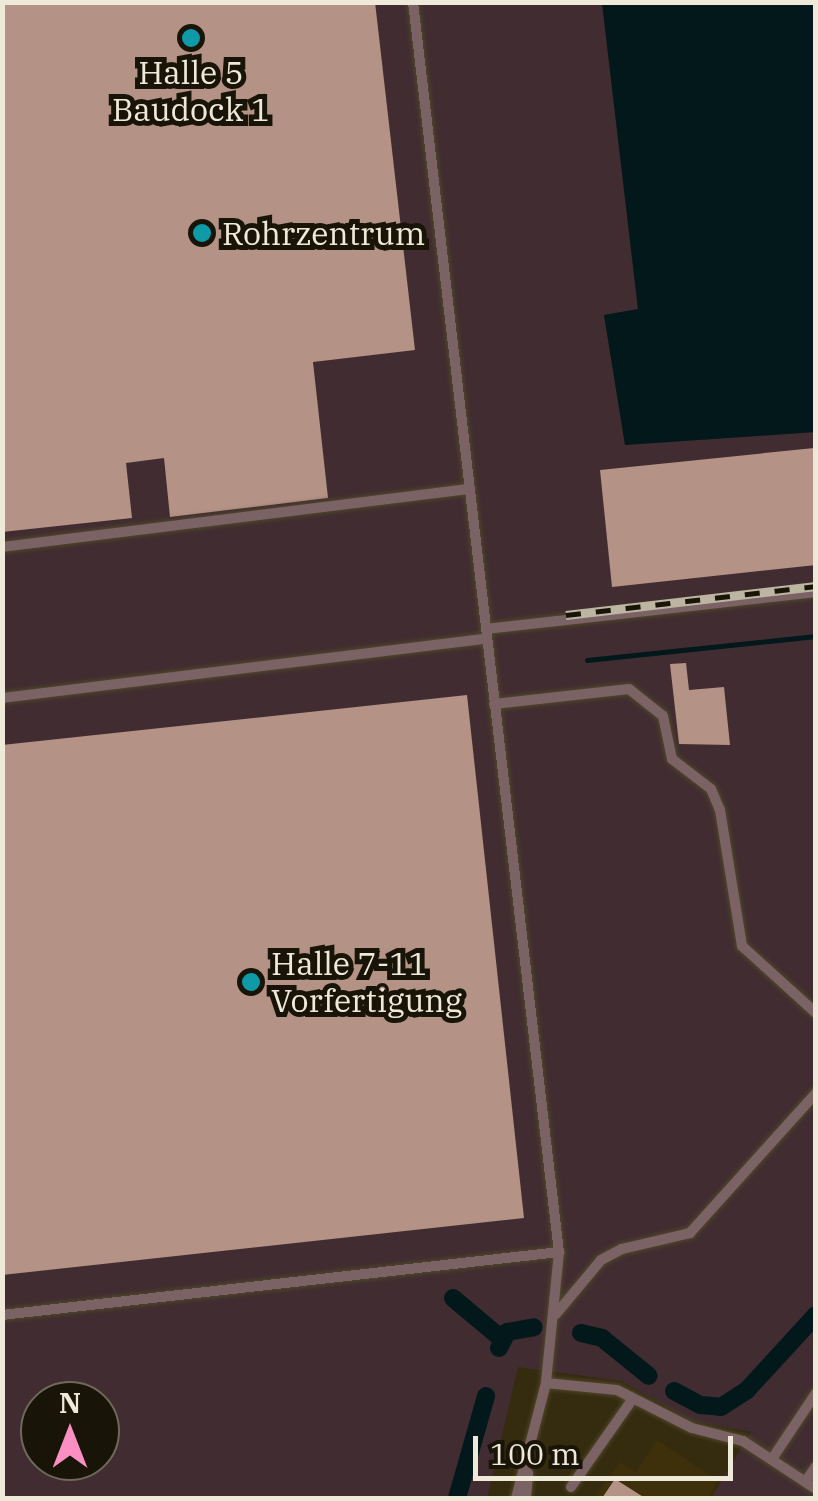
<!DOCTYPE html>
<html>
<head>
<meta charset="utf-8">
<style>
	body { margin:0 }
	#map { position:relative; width:818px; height:1501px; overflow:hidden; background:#352b0f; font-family:"IBM Plex Serif",serif }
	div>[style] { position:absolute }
	.industrial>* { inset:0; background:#412d31 }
	.built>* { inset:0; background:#3d300b }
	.water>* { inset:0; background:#03181b }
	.stream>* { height:5px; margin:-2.5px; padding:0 2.5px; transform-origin:2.5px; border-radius:2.5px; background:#03181b }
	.canal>* { height:18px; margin:-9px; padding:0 9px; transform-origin:9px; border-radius:9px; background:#03181b }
	.building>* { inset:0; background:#b59286 }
	.roads { filter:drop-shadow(0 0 2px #4f462b) drop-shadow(0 0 2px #4f462b) }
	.service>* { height:10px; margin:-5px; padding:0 5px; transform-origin:5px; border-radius:5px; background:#7b6264 }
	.rail>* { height:9px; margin-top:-4.5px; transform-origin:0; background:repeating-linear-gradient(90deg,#191408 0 15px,#bcb5a1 0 30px); box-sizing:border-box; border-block:2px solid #bcb5a1 }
	.dots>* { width:28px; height:28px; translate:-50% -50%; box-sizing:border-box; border:5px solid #191408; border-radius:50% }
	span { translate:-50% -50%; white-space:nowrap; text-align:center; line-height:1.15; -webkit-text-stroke:10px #191408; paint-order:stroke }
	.poi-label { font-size:32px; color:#efe9d9 }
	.left { translate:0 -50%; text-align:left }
	.frame { position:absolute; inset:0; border:5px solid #efe9d9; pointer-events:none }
	.north { position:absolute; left:20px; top:1381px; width:100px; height:100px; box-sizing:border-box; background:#191408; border:2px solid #6f695c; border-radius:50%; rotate:0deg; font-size:28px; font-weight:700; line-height:40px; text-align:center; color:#efe9d9 }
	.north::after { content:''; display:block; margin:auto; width:35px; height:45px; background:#fc8fc1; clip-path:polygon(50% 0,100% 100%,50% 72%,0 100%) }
	.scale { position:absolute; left:473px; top:1436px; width:260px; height:45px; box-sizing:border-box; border:5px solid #efe9d9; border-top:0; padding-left:12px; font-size:30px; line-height:35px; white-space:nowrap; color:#efe9d9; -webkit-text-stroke:8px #191408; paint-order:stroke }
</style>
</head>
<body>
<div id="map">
	<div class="industrial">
		<i style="clip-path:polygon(evenodd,3px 3px,602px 3px,638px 310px,604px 315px,625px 445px,815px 432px,815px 1498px,711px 1498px,751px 1432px,692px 1421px,621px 1381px,518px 1367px,487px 1498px,3px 1498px,3px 3px,40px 1401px,100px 1401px,100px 1461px,40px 1461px,40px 1401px)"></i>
	</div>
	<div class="built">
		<i style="clip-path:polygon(657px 1440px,718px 1481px,708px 1498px,594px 1498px,620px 1462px,636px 1472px)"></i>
	</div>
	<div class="water">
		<i style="clip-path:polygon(602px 3px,815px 3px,815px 432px,625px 445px,604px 315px,638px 309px)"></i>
	</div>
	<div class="stream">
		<i style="left:587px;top:660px;width:230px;rotate:-6deg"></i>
	</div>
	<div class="canal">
		<i style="left:453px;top:1298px;width:65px;rotate:40deg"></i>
		<i style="left:581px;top:1333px;width:22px;rotate:13deg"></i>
		<i style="left:602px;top:1338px;width:60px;rotate:39deg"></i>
		<i style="left:499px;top:1348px;width:18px;rotate:-63deg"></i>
		<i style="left:507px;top:1332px;width:27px;rotate:-10deg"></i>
		<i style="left:674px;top:1391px;width:30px;rotate:28deg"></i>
		<i style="left:700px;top:1405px;width:21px;rotate:5deg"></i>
		<i style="left:721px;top:1407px;width:31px;rotate:-33deg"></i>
		<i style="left:747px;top:1390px;width:102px;rotate:-47.4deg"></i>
		<i style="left:457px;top:1498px;width:106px;rotate:-74.1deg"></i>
	</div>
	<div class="building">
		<i style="clip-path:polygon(2px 2px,375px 2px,415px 350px,313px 362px,328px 498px,170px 517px,164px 458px,126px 463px,132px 518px,2px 532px)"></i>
		<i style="clip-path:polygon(814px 448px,816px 565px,612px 587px,600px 470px)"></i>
		<i style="clip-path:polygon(686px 663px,689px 690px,724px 687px,730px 745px,679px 744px,670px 664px)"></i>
		<i style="clip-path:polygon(467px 695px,524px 1218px,2px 1275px,2px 745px)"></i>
		<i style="clip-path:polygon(615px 1479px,645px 1498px,602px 1498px)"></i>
	</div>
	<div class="roads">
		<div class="service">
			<i style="left:413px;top:2px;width:1258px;rotate:83.34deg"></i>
			<i style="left:559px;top:1252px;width:132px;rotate:95.7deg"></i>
			<i style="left:546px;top:1383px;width:119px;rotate:104.6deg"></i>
			<i style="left:2px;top:547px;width:471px;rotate:-7.1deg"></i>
			<i style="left:486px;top:629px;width:332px;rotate:-6.4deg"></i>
			<i style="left:2px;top:698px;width:488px;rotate:-7deg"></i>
			<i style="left:494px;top:704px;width:136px;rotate:-6.3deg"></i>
			<i style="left:629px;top:689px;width:43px;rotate:38.5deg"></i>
			<i style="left:663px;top:716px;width:44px;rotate:78.2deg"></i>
			<i style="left:672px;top:759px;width:49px;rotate:37.6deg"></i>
			<i style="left:711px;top:789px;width:23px;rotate:67deg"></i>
			<i style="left:720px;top:810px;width:138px;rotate:80.8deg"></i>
			<i style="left:742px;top:946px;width:100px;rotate:42.2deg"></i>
			<i style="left:556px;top:1314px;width:70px;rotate:-50.2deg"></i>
			<i style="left:601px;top:1260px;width:24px;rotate:-28deg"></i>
			<i style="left:622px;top:1249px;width:70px;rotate:-13.2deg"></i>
			<i style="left:690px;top:1233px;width:188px;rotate:-48deg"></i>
			<i style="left:2px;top:1315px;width:561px;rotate:-6.45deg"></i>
			<i style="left:546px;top:1383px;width:71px;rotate:5.6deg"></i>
			<i style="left:617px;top:1390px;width:84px;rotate:26.9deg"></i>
			<i style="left:692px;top:1428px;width:53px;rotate:14.3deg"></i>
			<i style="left:743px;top:1441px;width:87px;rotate:33.3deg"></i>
			<i style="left:772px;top:1459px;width:79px;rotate:-56.3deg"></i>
			<i style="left:805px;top:1482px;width:19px;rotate:-55deg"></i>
			<i style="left:571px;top:1487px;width:106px;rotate:-55deg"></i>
			<i style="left:526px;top:1498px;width:25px;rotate:-85deg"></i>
		</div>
	</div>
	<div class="rail">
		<i style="left:566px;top:615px;width:252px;rotate:-6.6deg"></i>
	</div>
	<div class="dots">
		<i style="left:191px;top:38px;background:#0f9aa8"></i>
		<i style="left:202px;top:233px;background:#0f9aa8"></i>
		<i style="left:251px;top:982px;background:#0f9aa8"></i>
	</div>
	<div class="poi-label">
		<span style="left:191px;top:91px">Halle 5<br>Baudock 1</span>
		<span class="left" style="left:222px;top:233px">Rohrzentrum</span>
		<span class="left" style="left:271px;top:982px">Halle 7-11<br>Vorfertigung</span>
	</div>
	<div class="frame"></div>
	<div class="north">N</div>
	<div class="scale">100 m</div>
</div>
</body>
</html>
